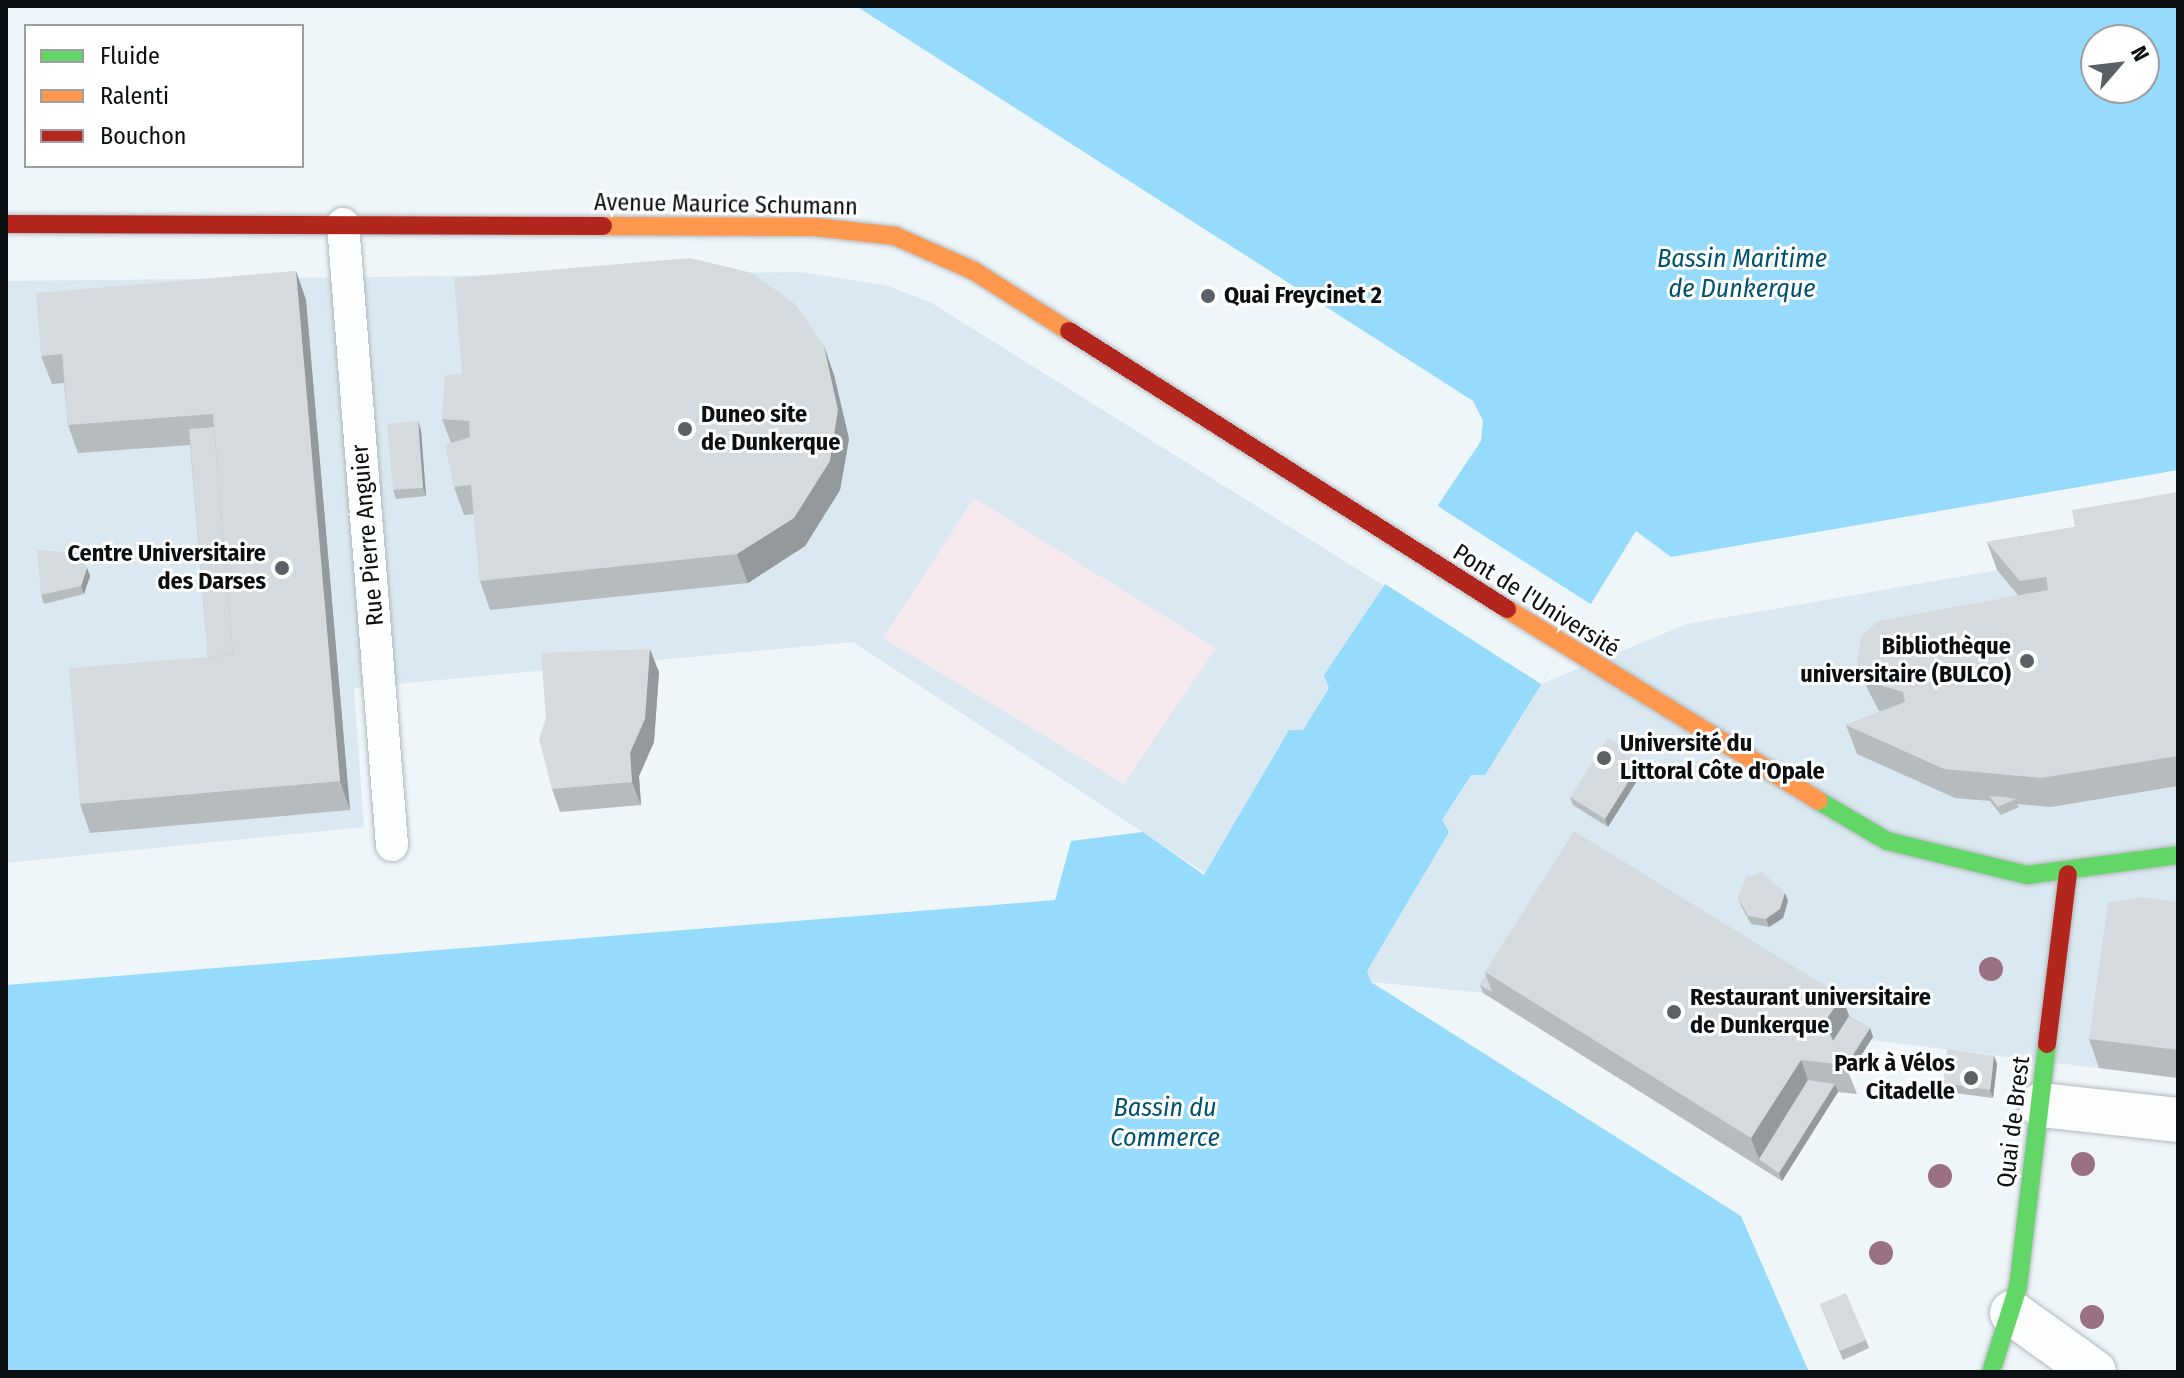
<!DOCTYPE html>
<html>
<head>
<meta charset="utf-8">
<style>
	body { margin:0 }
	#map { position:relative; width:2184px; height:1378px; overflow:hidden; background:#eef6fa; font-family:"Fira Sans Condensed",sans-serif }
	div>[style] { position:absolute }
	.built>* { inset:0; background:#dae9f1 }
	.green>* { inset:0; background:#f5e9ed }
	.water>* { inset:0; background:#96dbfb }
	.pier>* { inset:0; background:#eef6fa }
	.roads { filter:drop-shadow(0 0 2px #b3b8bb) drop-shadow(0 0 2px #b3b8bb) }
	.lane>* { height:32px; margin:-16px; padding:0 16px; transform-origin:16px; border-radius:16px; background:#fcfefe }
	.street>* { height:44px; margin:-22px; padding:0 22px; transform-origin:22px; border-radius:22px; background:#fcfefe }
	.fast>* { height:18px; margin:-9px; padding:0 9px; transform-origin:9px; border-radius:9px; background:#63d668 }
	.slow>* { height:18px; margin:-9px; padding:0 9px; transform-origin:9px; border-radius:9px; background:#ff974d }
	.jam>* { height:18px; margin:-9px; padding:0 9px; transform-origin:9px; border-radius:9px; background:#b3261e }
	.trees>* { width:24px; height:24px; margin:-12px; border-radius:50%; background:#9a7183 }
	.wall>* { inset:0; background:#b6bbbe }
	.shaded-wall>* { inset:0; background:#94999b }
	.building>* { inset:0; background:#d4dadd }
	.dots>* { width:22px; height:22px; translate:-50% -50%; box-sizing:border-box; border:4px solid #fff; border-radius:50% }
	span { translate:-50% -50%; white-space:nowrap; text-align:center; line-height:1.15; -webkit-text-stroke:6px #fff; paint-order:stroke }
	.street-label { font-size:24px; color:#0b0f11 }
	.poi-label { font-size:24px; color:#0b0f11; font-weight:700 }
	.left { translate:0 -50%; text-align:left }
	.right { translate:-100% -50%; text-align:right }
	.water-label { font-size:26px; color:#005370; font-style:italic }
	.frame { position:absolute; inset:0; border:8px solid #0b0f11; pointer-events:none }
	.legend { position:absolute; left:24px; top:24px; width:280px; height:144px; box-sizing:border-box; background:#fff; border:2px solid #9d9fa0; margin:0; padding:10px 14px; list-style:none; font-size:24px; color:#0b0f11 }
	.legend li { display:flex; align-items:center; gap:16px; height:40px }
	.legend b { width:40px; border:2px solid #9d9fa0 }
	.north { position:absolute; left:2080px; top:24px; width:80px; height:80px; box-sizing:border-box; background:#fff; border:2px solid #9d9fa0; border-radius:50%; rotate:62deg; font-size:22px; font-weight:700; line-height:32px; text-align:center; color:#0b0f11 }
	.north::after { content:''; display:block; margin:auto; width:28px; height:36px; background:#5a6063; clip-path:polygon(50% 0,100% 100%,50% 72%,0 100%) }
</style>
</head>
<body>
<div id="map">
	<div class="built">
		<i style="clip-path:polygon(799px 272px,885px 285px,930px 302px,1541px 684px,1687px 624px,2085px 555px,2178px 522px,2178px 1078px,1871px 1040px,1848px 1077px,1857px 1094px,1838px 1092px,1782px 1181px,1484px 993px,1371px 982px,853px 642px,354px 688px,364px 827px,6px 863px,6px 281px)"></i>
	</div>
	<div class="green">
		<i style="clip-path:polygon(974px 498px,1216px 648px,1124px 784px,883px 638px)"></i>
	</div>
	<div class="water">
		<i style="clip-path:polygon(evenodd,856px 6px,2178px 6px,2178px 470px,1671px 557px,1636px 531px,1485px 775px,1471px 775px,1442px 820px,1449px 832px,1367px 971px,1371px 982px,1741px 1216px,1809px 1372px,6px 1372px,6px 985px,1055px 900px,1071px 841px,1143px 832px,1204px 875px,1289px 730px,1303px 730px,1329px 688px,1324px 675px,1481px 441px,1483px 421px,1473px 401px,856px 6px,2096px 40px,2144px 40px,2144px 88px,2096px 88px,2096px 40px)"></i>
	</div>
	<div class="pier">
		<i style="clip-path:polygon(1433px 503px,1592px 605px,1541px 684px,1382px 582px)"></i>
	</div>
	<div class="roads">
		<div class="lane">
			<i style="left:343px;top:224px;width:623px;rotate:85.49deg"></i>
		</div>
		<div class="street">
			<i style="left:2041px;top:1105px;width:138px;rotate:6.2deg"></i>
			<i style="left:2012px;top:1313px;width:101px;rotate:35.7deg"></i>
		</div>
		<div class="fast">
			<i style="left:1819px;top:801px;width:79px;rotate:30.5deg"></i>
			<i style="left:1887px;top:841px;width:144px;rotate:13.7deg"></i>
			<i style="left:2027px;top:875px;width:152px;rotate:-7.5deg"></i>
			<i style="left:1991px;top:1372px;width:89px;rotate:-72.4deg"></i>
			<i style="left:2018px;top:1287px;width:245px;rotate:-83.2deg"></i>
		</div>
		<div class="slow">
			<i style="left:603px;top:226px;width:212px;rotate:0.3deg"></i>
			<i style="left:815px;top:227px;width:81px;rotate:6.4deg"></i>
			<i style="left:895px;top:236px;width:86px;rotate:23.9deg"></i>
			<i style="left:974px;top:271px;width:112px;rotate:32.3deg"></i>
			<i style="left:1507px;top:609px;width:366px;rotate:31.6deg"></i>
		</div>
		<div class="jam">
			<i style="left:6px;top:224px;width:597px;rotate:0.19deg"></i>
			<i style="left:1069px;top:331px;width:519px;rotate:32.4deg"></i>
			<i style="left:2047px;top:1044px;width:171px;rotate:-83deg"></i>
		</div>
	</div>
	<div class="trees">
		<i style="left:1991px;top:969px"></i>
		<i style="left:2083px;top:1164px"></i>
		<i style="left:1940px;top:1176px"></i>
		<i style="left:1881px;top:1253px"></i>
		<i style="left:2092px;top:1317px"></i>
	</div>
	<div class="wall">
		<i style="clip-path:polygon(296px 271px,306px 300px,350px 810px,90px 833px,80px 804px,208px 657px,190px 445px,78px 453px,68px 425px,64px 383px,52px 384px,41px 356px)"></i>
		<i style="clip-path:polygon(834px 375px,849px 439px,840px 490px,805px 546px,748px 583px,490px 610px,480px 581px,474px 514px,464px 515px,454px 487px,451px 443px,442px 419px)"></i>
		<i style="clip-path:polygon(421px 430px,426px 496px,396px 499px,393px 490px)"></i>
		<i style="clip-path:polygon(2178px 492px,2178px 786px,2051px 807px,2017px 804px,2019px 807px,2001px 815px,1992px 804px,1990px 801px,1955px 798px,1857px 754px,1846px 725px,1882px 711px,1879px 711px,1868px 690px,1857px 661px,2018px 595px,1997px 570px,1987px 542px,2075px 527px)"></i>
		<i style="clip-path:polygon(87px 568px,90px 576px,84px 594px,44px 604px,41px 595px)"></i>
		<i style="clip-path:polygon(659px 672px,654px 742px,639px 776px,641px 805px,560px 812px,552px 789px)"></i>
		<i style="clip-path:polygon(1645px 768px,1608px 827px,1573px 805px,1570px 797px)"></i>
		<i style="clip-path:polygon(1785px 893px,1788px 901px,1783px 918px,1769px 927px,1751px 924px,1741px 906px,1738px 898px)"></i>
		<i style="clip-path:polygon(2178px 902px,2178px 1078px,2099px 1068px,2089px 1039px)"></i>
		<i style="clip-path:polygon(1485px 972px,1849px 1016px,1870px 1028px,1873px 1037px,1849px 1074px,1857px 1094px,1838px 1092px,1782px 1181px,1483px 993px,1480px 985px,1486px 975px)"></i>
		<i style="clip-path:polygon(1994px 1056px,1997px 1064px,1993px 1098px,1946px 1092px,1943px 1083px)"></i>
		<i style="clip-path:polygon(1820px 1304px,1866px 1340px,1869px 1348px,1843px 1360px)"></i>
	</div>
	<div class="shaded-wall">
		<i style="clip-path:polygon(296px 271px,306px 300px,350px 810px,340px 781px)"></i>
		<i style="clip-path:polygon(824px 346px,834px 375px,849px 439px,840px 490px,805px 546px,748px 583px,737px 554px)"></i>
		<i style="clip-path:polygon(418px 421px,421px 430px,426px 496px,423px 488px)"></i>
		<i style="clip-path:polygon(87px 568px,90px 576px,84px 594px,81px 586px)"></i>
		<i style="clip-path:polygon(650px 649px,659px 672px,654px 742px,639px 776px,641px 805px,632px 782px,630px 753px)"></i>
		<i style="clip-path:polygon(1642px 760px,1645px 768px,1608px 827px,1605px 819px)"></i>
		<i style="clip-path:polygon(1785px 893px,1788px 901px,1783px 918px,1769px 927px,1766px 919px)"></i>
		<i style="clip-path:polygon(1842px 996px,1852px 1024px,1835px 1051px,1824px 1023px)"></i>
		<i style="clip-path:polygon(1870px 1028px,1873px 1037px,1849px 1074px,1846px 1066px)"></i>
		<i style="clip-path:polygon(1994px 1056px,1997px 1064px,1993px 1098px,1990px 1090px)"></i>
		<i style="clip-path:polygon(1801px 1060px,1811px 1089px,1759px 1159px,1751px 1138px)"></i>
		<i style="clip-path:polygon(1835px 1084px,1838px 1092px,1782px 1181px,1779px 1173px)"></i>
	</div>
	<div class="building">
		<i style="clip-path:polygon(690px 258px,752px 273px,795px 304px,824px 346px,838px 410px,830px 461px,794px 518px,737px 554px,480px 581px,471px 485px,454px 487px,445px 445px,470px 437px,469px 421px,442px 419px,445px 375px,462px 374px,454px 278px)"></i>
		<i style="clip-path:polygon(296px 271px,340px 781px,80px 804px,69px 668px,233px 655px,213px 414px,68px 425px,62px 354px,41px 356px,36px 293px)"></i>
		<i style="clip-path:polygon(418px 421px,423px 488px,393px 490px,387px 424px)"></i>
		<i style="clip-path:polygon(214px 427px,233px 655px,208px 657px,189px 429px)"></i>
		<i style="clip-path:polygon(2178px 492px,2178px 756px,2041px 778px,1944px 769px,1846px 725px,1905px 702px,1903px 692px,1869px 682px,1857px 661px,1861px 637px,1878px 621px,2048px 590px,2046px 577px,2020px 581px,1987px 542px,2075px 527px,2072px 510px)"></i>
		<i style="clip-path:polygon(37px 550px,79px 553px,87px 568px,81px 586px,41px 595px)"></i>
		<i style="clip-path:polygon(650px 649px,645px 719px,630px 753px,632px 782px,552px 789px,539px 739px,546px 718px,541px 653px)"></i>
		<i style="clip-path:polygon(1608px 738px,1642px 760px,1605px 819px,1570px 797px)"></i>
		<i style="clip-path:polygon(1989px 796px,2004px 797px,2016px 799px,1998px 807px)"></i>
		<i style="clip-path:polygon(1574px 831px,1842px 996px,1824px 1023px,1846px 1065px,1801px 1060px,1751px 1138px,1485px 972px)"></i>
		<i style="clip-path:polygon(1762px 872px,1785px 893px,1780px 909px,1766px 919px,1748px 916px,1738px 898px,1746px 877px)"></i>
		<i style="clip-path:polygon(2141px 897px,2178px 902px,2178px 1050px,2089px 1039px,2108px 903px)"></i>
		<i style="clip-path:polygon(1486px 975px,1492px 992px,1480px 985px)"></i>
		<i style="clip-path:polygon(1849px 1016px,1870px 1028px,1846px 1066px,1833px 1041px)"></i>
		<i style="clip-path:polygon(1947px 1049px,1994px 1056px,1990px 1090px,1943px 1083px)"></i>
		<i style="clip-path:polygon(1808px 1080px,1835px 1084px,1779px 1173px,1759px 1159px)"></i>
		<i style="clip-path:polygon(1846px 1293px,1866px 1340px,1840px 1351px,1820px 1304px)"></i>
	</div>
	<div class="dots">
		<i style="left:1208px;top:296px;background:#5a6063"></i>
		<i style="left:685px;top:429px;background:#5a6063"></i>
		<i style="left:282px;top:568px;background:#5a6063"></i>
		<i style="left:2027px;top:661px;background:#5a6063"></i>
		<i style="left:1604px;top:758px;background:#5a6063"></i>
		<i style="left:1674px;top:1012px;background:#5a6063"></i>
		<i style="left:1971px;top:1078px;background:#5a6063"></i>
	</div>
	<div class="street-label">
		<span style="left:726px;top:205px;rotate:1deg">Avenue Maurice Schumann</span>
		<span style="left:368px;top:535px;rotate:-95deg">Rue Pierre Anguier</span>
		<span style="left:1536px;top:601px;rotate:32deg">Pont de l'Université</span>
		<span style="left:2014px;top:1122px;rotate:-83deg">Quai de Brest</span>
	</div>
	<div class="poi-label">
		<span class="left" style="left:1224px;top:296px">Quai Freycinet 2</span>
		<span class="left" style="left:701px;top:429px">Duneo site<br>de Dunkerque</span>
		<span class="right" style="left:266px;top:568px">Centre Universitaire<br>des Darses</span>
		<span class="right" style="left:2011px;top:661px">Bibliothèque<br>universitaire (BULCO)</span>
		<span class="left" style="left:1620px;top:758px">Université du<br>Littoral Côte d'Opale</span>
		<span class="left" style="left:1690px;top:1012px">Restaurant universitaire<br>de Dunkerque</span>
		<span class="right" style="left:1955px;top:1078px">Park à Vélos<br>Citadelle</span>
	</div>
	<div class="water-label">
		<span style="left:1742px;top:274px">Bassin Maritime<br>de Dunkerque</span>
		<span style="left:1165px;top:1123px">Bassin du<br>Commerce</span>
	</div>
	<div class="frame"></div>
	<ul class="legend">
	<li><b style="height:10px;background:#63d668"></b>Fluide</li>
	<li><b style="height:10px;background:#ff974d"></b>Ralenti</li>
	<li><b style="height:10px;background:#b3261e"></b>Bouchon</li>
	</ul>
	<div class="north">N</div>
</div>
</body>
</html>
